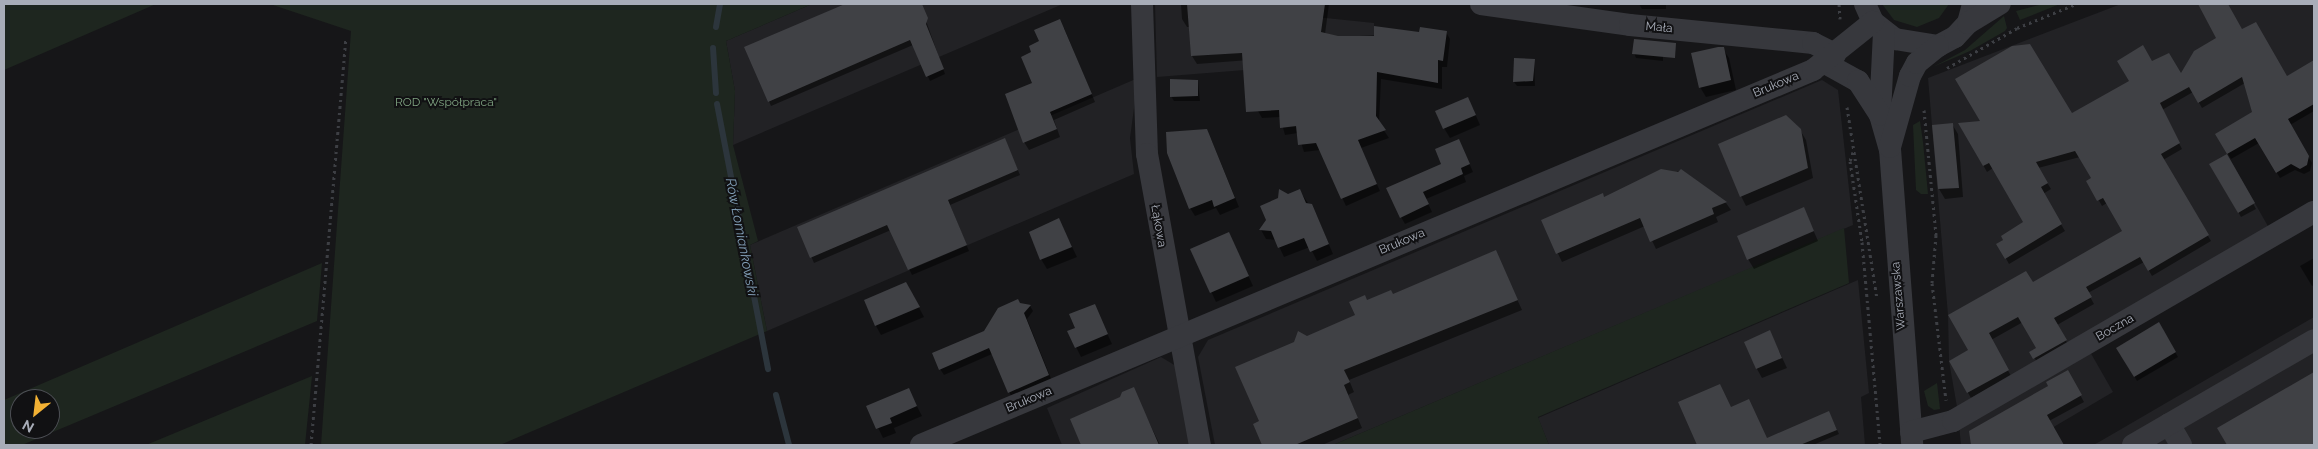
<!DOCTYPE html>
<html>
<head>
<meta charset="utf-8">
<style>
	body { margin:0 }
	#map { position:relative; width:2318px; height:449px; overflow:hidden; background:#161618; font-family:Raleway,sans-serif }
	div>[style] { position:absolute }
	.built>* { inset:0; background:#222225 }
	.green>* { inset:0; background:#1e261f }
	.shadow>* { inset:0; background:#0007 }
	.stream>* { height:6px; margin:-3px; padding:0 3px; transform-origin:3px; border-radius:3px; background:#2c353c }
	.building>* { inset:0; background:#404145 }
	.path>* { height:3px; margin-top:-1.5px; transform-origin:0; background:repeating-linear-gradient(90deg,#3d3f44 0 2.5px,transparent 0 6.5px) }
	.minor>* { height:22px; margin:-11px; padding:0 11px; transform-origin:11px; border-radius:11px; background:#37383d }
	span { translate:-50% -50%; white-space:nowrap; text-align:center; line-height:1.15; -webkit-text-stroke:4px #111113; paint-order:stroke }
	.street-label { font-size:12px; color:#a8adb8 }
	.park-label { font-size:12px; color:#7fa381 }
	.water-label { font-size:14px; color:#7f9bb3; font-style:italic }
	.frame { position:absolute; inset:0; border:5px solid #a8adb8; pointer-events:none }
	.north { position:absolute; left:10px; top:389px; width:50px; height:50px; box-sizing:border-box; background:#111113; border:1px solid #4d4f55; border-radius:50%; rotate:209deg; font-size:14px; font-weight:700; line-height:20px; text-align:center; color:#a8adb8 }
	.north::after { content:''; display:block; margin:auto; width:18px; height:22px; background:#f2b134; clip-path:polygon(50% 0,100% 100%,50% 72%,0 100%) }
</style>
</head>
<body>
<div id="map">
	<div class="built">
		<i style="clip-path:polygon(812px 4px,1063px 4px,733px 145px,735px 91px,726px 41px)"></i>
		<i style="clip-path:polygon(1155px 4px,1258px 4px,1257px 11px,1374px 23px,1376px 105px,1302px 126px,1280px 128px,1281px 114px,1270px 68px,1157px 77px)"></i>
		<i style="clip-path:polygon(2121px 4px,2314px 4px,2314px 104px,2227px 154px,2269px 228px,1957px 407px,1949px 361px,1948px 315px,1928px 78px)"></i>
		<i style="clip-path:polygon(1138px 78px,1130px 138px,1134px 174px,767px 331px,750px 245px)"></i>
		<i style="clip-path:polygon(1822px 80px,1838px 90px,1853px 225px,1333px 445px,1215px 445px,1198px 357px,1208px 340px)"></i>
		<i style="clip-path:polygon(1858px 280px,1869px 393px,1861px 397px,1865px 445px,1549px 445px,1538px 418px)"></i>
		<i style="clip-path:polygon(2314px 317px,2314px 445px,2093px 445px,2099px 442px)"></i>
		<i style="clip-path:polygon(2089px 350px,2113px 392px,2023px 445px,1961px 445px,1959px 425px)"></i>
		<i style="clip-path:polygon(1161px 357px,1176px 366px,1193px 445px,1062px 445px,1047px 408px)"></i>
	</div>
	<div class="green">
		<i style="clip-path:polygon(4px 4px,156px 4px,4px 70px)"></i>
		<i style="clip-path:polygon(270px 4px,812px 4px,726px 41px,735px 91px,733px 145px,758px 241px,750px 245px,767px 331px,500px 445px,321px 445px,351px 31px)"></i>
		<i style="clip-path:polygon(1882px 4px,1949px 4px,1939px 18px,1917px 27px,1894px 20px)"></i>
		<i style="clip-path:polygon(2043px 4px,2060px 4px,2020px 20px,2016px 11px)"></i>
		<i style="clip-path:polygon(2004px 16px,2007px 28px,2005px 31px,1970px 51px,1933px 67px,1965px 50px)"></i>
		<i style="clip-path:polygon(1920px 121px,1923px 142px,1928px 194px,1921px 194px,1916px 190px,1913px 125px)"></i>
		<i style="clip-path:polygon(1844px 228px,1849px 283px,1538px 417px,1549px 445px,1333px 445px)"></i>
		<i style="clip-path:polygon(evenodd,322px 263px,317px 321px,22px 445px,4px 445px,4px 400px,322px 263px,20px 399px,50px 399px,50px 429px,20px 429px,20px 399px)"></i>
		<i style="clip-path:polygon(312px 376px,305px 445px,146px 445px)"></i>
		<i style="clip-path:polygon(1937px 383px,1940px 409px,1934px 410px,1928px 406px,1924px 391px)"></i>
	</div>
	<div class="shadow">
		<i style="clip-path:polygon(848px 4px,920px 4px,945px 74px,930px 81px,913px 45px,771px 106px,746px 48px)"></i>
		<i style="clip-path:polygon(1181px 4px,1246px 4px,1249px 60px,1197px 64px,1192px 56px,1190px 27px,1187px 27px,1182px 19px)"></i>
		<i style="clip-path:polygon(1273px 4px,1329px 4px,1325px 34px,1338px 37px,1446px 32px,1450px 39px,1447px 67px,1442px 67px,1442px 89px,1381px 79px,1379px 123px,1389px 138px,1361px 148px,1380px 191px,1346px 206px,1320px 150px,1304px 152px,1298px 133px,1285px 135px,1280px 117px,1262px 118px,1258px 111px)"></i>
		<i style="clip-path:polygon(1639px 4px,1666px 4px,1666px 9px,1642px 9px)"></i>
		<i style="clip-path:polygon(2199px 4px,2227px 4px,2242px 30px,2286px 77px,2314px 61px,2314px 111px,2290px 125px,2312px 163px,2310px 171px,2304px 174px,2295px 170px,2280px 178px,2259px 143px,2231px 159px,2217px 134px,2253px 113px,2245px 83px,2202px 108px,2193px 92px,2162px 110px,2182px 149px,2163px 160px,2211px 241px,2152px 276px,2144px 262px,2088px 293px,2094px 304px,2057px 325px,2069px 346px,2038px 364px,2031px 352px,2038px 349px,2023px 322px,1991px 340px,2011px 376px,1971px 398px,1950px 361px,1970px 350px,2033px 284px,2124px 232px,2107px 203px,2102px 206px,2088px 181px,2093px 179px,2080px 157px,2038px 168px,2051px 189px,2043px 194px,2065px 231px,2009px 264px,1998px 244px,2025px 223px,1993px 168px,1987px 172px,1960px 124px,2071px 114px,2131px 82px,2152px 63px,2181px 75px,2218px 39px)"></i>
		<i style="clip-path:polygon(1064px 28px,1095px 102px,1054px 120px,1060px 137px,1029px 150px,1024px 142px,1033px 84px)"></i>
		<i style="clip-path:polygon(1663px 47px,1663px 61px,1636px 58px,1634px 53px)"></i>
		<i style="clip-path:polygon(1723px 49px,1729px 58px,1736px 90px,1706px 97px,1700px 87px)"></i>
		<i style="clip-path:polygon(1534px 60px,1535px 86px,1517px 86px,1514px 82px)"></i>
		<i style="clip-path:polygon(1198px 81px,1200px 101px,1174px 101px,1171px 96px)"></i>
		<i style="clip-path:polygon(1473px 109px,1480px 125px,1450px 138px,1444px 128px)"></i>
		<i style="clip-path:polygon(1952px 124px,1958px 134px,1963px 197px,1945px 199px,1939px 189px,1934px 126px)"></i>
		<i style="clip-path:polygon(1800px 130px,1806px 140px,1813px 178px,1746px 206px,1741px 196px)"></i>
		<i style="clip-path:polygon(1211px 139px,1239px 207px,1220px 215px,1216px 208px,1195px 216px,1190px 208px)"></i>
		<i style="clip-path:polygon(1459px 140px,1473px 172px,1464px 176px,1466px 182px,1426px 199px,1432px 212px,1405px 224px,1401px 217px)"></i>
		<i style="clip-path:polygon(1007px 145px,1020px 175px,950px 205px,969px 251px,912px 275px,891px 230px,814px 263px,799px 228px)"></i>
		<i style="clip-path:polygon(2227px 155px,2256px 209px,2241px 217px,2211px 164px)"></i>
		<i style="clip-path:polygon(1682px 170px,1726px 203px,1731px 210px,1716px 217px,1718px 222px,1656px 249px,1645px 226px,1562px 262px,1542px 220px)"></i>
		<i style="clip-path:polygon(1299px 190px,1317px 216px,1333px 254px,1317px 261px,1310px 247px,1284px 257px,1276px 240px,1266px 239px,1261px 230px,1288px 195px)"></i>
		<i style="clip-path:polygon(1808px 218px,1818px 241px,1754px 269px,1748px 259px)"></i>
		<i style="clip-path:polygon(1059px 220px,1077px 257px,1047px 269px,1041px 259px)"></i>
		<i style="clip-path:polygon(1229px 233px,1253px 286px,1216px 302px,1192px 250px)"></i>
		<i style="clip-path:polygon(1495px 251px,1522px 310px,1349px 380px,1354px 392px,1348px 395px,1362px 428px,1322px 445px,1263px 445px,1254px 425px,1261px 422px,1307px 337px,1357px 316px,1367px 302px,1393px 295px)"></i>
		<i style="clip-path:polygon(2314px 258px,2314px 285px,2312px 286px,2300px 266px)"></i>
		<i style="clip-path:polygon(906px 283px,924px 317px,881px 335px,876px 326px)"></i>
		<i style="clip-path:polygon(1094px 305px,1112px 344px,1081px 357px,1076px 347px,1076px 329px)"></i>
		<i style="clip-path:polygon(1030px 306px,1033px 311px,1027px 319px,1052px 381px,1012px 398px,992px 354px,944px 375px,940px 369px,985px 332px)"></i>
		<i style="clip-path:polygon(2159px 324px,2178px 357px,2137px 381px,2118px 348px)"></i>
		<i style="clip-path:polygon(1770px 332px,1787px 368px,1762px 378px,1757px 369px)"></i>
		<i style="clip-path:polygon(2067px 371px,2084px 402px,2049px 421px,2062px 445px,2029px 445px,2024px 436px,2008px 445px,1973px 445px,1970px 432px,2049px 386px)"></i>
		<i style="clip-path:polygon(2314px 374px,2314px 445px,2228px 445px,2219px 429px)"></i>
		<i style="clip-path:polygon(908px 389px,922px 416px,894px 428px,896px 433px,883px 438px,868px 407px)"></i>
		<i style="clip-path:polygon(1133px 389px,1160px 445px,1082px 445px,1071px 419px,1121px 398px)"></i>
		<i style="clip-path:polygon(1680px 402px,1731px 409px,1767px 440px,1831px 417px,1839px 434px,1813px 445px,1741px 445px,1739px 441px,1729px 445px,1698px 445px)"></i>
	</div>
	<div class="stream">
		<i style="left:716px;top:27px;width:23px;rotate:-80deg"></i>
		<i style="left:713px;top:48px;width:45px;rotate:86.2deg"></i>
		<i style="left:717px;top:104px;width:270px;rotate:79.1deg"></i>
		<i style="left:776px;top:395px;width:52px;rotate:75.4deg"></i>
	</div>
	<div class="building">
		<i style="clip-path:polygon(845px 4px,922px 4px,928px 18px,926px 24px,944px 69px,926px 77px,910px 40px,768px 102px,744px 47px)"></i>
		<i style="clip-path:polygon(1187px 4px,1325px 4px,1321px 32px,1338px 36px,1374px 36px,1374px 26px,1419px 32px,1420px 27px,1447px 31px,1443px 61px,1438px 60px,1438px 83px,1377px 72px,1376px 116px,1386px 130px,1358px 140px,1377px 184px,1341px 199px,1316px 143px,1298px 145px,1296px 126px,1280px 128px,1279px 110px,1246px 112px,1242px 53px,1191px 56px)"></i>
		<i style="clip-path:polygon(2198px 4px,2228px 4px,2242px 29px,2256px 22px,2287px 76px,2314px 60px,2314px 104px,2288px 119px,2309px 156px,2307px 165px,2300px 169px,2291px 164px,2276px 173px,2255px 138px,2227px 154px,2215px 134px,2252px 112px,2242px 77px,2198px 103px,2189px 87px,2160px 103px,2180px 143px,2161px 154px,2209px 235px,2148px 271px,2140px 257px,2086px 287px,2092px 297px,2054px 318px,2067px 340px,2033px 359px,2029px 352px,2036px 348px,2018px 317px,1989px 333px,2009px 370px,1967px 393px,1949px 361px,1968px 350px,1948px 315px,2026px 271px,2033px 282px,2122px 231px,2103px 198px,2097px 201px,2086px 181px,2091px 178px,2075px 151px,2036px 162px,2048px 183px,2041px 187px,2062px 224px,2005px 259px,1996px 244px,2003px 240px,2001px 236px,2023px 222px,1989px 163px,1983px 166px,1958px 123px,1980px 121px,1955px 79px,2012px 46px,2030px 44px,2072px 113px,2129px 81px,2117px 61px,2143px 45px,2152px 61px,2169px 53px,2181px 73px,2194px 51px,2216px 38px)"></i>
		<i style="clip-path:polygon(1060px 19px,1092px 94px,1050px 112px,1057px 129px,1023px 143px,1005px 94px,1032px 83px,1021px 57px,1031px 52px,1029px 46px,1039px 41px,1034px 30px)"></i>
		<i style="clip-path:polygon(1634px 39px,1676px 43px,1675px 58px,1632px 54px)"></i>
		<i style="clip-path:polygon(1718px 47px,1724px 47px,1731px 80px,1699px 88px,1691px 53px)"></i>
		<i style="clip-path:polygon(1514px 58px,1535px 59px,1533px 81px,1513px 82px)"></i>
		<i style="clip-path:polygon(1170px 79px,1198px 80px,1198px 96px,1170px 97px)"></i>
		<i style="clip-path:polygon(1468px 97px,1476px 115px,1443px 129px,1435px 111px)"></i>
		<i style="clip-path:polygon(1786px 115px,1801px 129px,1808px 168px,1740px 197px,1718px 144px)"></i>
		<i style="clip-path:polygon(1953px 123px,1959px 188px,1938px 189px,1932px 125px)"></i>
		<i style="clip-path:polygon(1207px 129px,1235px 198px,1214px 207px,1212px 200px,1189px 209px,1167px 153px,1166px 132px)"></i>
		<i style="clip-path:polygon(1005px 138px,1018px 170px,948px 200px,967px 245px,908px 270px,887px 225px,810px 258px,797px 227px)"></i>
		<i style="clip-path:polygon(1459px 139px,1470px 164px,1461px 168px,1463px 174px,1423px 192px,1429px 204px,1400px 218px,1386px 188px,1441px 164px,1435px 149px)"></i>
		<i style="clip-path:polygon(2227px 154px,2255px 203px,2238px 213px,2209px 164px)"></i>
		<i style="clip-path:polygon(1661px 169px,1678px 172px,1681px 169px,1727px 202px,1712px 208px,1714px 214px,1650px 242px,1640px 218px,1556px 254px,1541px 220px,1603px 193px,1604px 197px)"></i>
		<i style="clip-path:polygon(1279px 189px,1288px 194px,1300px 189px,1306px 203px,1312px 204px,1329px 244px,1310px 252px,1304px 238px,1278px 248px,1271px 231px,1259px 230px,1266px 220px,1260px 206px,1278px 198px)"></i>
		<i style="clip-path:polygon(1804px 207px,1814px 231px,1747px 260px,1737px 236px)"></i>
		<i style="clip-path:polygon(1059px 218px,1072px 247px,1040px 260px,1029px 232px)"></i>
		<i style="clip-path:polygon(1229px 232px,1249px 276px,1210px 293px,1190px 249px)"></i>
		<i style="clip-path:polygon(1496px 250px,1518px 300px,1344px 370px,1350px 382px,1344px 385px,1358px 418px,1295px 445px,1262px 445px,1253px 424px,1259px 421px,1235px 367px,1294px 342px,1298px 331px,1307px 336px,1355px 315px,1349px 302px,1365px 295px,1367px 300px,1391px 290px,1393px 294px)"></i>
		<i style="clip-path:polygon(906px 282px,920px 307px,875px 326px,864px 300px)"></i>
		<i style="clip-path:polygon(1018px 299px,1020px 303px,1031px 305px,1024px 313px,1049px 375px,1008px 393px,989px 348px,939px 370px,932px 353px,984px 331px,998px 308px)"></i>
		<i style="clip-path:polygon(1095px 304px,1108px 334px,1075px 348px,1067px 331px,1075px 328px,1069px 314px)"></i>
		<i style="clip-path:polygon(2159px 322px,2176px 352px,2134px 377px,2116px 348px)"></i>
		<i style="clip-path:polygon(1770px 330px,1782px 358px,1756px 369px,1744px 342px)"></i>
		<i style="clip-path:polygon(2068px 370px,2082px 395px,2047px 415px,2064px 445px,1971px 445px,1969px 431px,2048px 386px,2046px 382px)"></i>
		<i style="clip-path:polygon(2314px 372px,2314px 445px,2227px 445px,2217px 428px)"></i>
		<i style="clip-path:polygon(1720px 384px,1731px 407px,1749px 399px,1767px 438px,1829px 411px,1837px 430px,1800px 445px,1697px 445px,1678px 402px)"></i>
		<i style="clip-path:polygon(1134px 387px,1159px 445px,1081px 445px,1070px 419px,1120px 397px,1122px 392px)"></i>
		<i style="clip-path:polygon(909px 388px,917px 406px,890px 418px,892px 423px,876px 429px,866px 406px)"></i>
	</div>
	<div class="path">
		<i style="left:1839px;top:4px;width:15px;rotate:86deg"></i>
		<i style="left:1947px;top:68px;width:81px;rotate:-29.7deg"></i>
		<i style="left:2017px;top:28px;width:64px;rotate:-22.1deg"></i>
		<i style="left:1847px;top:107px;width:193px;rotate:81.1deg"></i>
		<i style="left:1924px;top:110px;width:126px;rotate:84.5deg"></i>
		<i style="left:1936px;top:235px;width:48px;rotate:94.8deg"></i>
		<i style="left:1932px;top:283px;width:118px;rotate:83.2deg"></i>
		<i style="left:1853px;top:152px;width:9px;rotate:108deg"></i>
		<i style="left:1850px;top:161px;width:82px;rotate:81.6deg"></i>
		<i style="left:1862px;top:242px;width:204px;rotate:84.9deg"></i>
		<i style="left:311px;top:445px;width:408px;rotate:-85.1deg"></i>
	</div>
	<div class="minor">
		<i style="left:1142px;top:4px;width:150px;rotate:88.1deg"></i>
		<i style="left:1147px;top:154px;width:296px;rotate:79.7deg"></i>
		<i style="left:1481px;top:4px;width:150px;rotate:8deg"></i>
		<i style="left:1630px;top:25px;width:184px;rotate:5.6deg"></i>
		<i style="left:1813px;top:43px;width:25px;rotate:27deg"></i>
		<i style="left:1865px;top:4px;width:20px;rotate:66deg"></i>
		<i style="left:1873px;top:22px;width:28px;rotate:38deg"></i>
		<i style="left:1895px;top:39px;width:44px;rotate:9.2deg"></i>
		<i style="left:1938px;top:46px;width:19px;rotate:-28deg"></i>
		<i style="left:1955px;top:37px;width:19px;rotate:-47deg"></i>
		<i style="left:1968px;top:23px;width:20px;rotate:-75deg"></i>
		<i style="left:1968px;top:23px;width:37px;rotate:-31deg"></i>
		<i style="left:1884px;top:32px;width:83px;rotate:92.8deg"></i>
		<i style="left:1880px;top:115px;width:35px;rotate:74deg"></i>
		<i style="left:1890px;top:149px;width:297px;rotate:85.7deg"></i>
		<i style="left:1825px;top:63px;width:38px;rotate:29deg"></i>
		<i style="left:1858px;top:81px;width:40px;rotate:57.1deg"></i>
		<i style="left:1890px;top:147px;width:74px;rotate:-74.3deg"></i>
		<i style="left:1910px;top:76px;width:15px;rotate:-62deg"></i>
		<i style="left:1917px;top:63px;width:27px;rotate:-39deg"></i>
		<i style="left:2169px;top:424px;width:24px;rotate:60deg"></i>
		<i style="left:1911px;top:432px;width:43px;rotate:-14.7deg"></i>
		<i style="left:1953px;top:421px;width:417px;rotate:-30.1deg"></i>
		<i style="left:921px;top:445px;width:968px;rotate:-22.8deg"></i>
		<i style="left:1813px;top:70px;width:77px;rotate:-38.7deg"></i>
		<i style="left:2133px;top:445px;width:209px;rotate:-30.1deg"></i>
	</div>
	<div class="street-label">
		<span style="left:1659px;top:28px;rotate:5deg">Mała</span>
		<span style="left:1776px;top:85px;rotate:-23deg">Brukowa</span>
		<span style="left:1158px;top:226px;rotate:80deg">Łąkowa</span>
		<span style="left:1402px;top:242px;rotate:-23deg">Brukowa</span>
		<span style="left:1899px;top:296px;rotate:-95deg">Warszawska</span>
		<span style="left:2115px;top:328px;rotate:-30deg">Boczna</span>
		<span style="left:1029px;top:400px;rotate:-23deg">Brukowa</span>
	</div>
	<div class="park-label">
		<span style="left:446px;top:103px">ROD "Współpraca"</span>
	</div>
	<div class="water-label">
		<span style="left:742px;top:237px;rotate:79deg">Rów Łomiankowski</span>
	</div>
	<div class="frame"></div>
	<div class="north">N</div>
</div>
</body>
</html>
